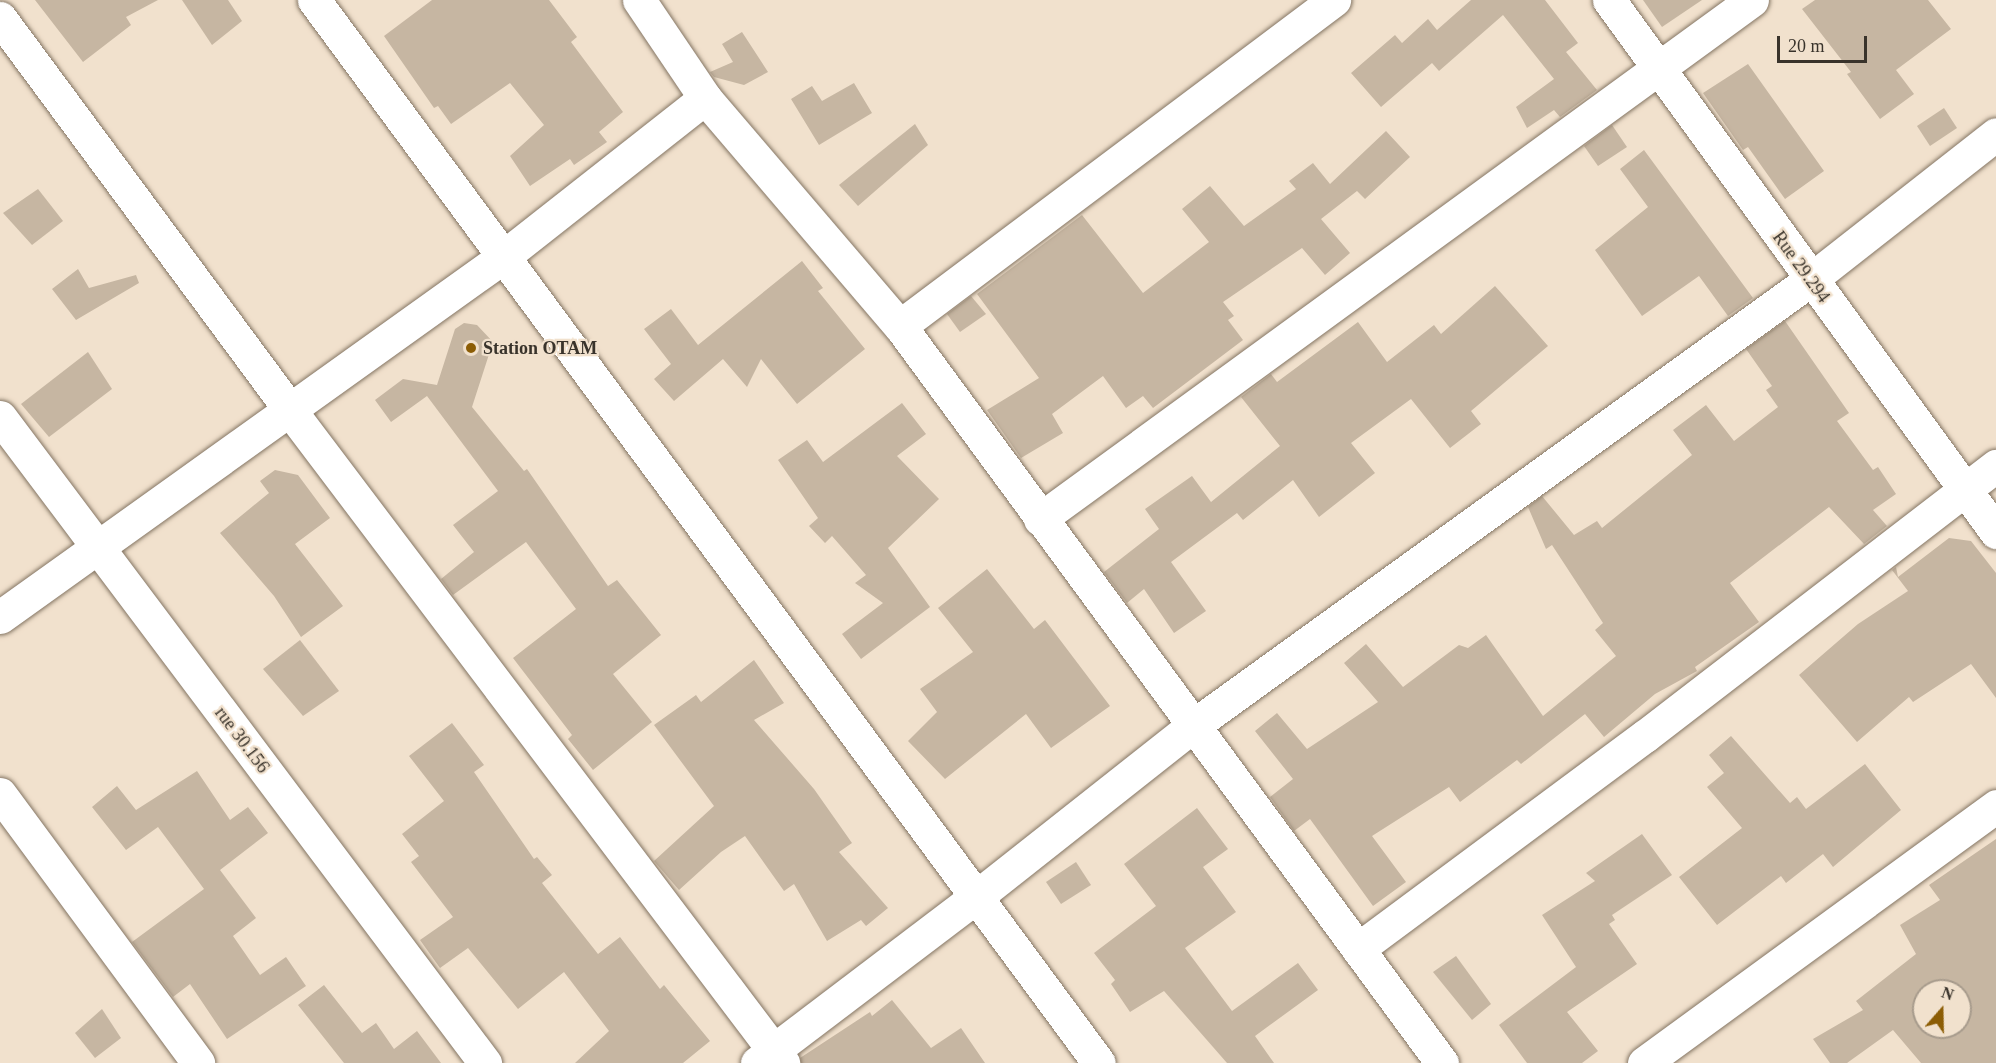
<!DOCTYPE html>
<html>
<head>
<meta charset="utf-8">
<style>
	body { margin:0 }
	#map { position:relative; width:1996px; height:1063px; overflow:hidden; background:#f1e1cd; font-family:"Times New Roman",serif }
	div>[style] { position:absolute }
	.building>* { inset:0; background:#c6b6a2 }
	.roads { filter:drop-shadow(0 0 2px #847563) drop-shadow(0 0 2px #847563) }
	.minor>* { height:33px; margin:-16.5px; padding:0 16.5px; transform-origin:16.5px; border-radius:16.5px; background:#fff }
	.tertiary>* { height:33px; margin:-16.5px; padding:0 16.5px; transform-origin:16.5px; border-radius:16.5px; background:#fff }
	.dots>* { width:16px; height:16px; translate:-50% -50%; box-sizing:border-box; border:3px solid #f1e1cd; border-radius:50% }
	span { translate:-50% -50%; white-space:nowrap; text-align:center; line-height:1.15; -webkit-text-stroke:4.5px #f1e1cd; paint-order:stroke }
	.street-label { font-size:18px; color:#39332b }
	.poi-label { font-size:18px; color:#39332b; font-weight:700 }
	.left { translate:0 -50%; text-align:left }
	.north { position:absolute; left:1912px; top:979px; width:60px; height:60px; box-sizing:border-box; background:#f1e1cd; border:2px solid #a79b8c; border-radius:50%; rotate:20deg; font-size:16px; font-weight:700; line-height:24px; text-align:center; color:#39332b }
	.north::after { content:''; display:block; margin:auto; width:21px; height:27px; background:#8c5d05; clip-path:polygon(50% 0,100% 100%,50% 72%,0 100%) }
	.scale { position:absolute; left:1777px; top:36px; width:90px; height:27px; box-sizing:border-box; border:3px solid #39332b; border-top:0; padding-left:8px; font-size:18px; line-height:21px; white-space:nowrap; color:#39332b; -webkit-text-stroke:4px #f1e1cd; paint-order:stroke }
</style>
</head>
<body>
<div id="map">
	<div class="building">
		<i style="clip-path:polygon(35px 0,158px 0,126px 17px,131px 25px,83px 62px)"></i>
		<i style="clip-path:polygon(182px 0,228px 0,242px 21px,212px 45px)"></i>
		<i style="clip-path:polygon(432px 0,549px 0,577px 37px,571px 42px,623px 112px,599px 132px,607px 142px,574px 165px,570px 159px,530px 186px,510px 156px,544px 125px,510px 83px,451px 124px,438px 106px,434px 108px,384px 36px)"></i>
		<i style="clip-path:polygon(1471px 0,1545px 0,1578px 43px,1566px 52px,1597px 90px,1560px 117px,1554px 110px,1527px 128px,1516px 107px,1554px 79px,1503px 15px,1439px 71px,1432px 63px,1381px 107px,1351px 73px,1395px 35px,1402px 43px,1428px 19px,1437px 30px)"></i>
		<i style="clip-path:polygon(1643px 0,1702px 0,1662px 27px)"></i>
		<i style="clip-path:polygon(1815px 0,1928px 0,1951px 29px,1896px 70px,1914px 94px,1880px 119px,1847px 74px,1851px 72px,1802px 9px)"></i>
		<i style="clip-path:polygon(742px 32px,768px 72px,744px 85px,714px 77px,710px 72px,733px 62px,722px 44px)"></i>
		<i style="clip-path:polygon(1748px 64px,1824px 171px,1785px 199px,1748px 147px,1743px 150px,1703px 93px)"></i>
		<i style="clip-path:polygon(854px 83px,872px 113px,819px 145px,791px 99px,812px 86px,822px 101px)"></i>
		<i style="clip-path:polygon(1944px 108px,1957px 128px,1930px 146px,1917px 126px)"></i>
		<i style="clip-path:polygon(915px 124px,928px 145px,858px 206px,839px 185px)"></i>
		<i style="clip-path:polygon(1612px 125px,1627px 147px,1598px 166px,1584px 146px)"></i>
		<i style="clip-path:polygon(1386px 131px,1410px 157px,1365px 199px,1357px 191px,1321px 219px,1350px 253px,1325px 275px,1302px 248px,1223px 302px,1234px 316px,1228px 320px,1243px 340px,1153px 408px,1143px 396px,1126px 408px,1103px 376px,1052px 414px,1063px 433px,1021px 458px,987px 410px,1039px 378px,977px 294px,1082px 215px,1143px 293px,1209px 242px,1182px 209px,1210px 186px,1244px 226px,1296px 189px,1289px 181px,1313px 163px,1330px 184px)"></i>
		<i style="clip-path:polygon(1644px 150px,1753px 298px,1728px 316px,1699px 276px,1642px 316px,1595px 250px,1648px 207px,1620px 169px)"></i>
		<i style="clip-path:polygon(38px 189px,63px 221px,32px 245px,3px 213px)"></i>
		<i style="clip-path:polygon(802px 261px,823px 288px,818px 291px,865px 349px,797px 404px,761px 359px,747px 387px,723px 359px,674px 401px,654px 379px,671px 364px,644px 329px,671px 309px,698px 345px)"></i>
		<i style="clip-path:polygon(78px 269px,89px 288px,136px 275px,139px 283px,76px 320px,52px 289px)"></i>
		<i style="clip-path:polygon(1495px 286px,1548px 346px,1471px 411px,1481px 424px,1450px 448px,1411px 399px,1351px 443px,1375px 473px,1319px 517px,1293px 480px,1243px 520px,1237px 513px,1171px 562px,1206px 611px,1174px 633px,1144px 589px,1127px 603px,1104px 572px,1159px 529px,1145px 509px,1192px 476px,1211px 502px,1280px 446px,1241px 397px,1271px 374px,1277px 382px,1358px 322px,1387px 362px,1434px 325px,1441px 334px)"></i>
		<i style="clip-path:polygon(971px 296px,986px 314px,960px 332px,947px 314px)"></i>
		<i style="clip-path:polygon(1785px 321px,1849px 413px,1837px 421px,1873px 470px,1878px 467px,1896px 494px,1873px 510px,1887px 526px,1864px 544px,1829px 507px,1730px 583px,1759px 622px,1695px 667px,1697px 671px,1655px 694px,1604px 737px,1585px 714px,1521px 764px,1517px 760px,1460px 802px,1449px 787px,1372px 836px,1406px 882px,1373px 906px,1310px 819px,1294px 831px,1270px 797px,1293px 779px,1255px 731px,1277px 713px,1307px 749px,1378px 702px,1344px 663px,1366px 644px,1403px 687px,1459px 645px,1468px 648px,1486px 635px,1543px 716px,1616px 656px,1595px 630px,1603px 623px,1552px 545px,1546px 549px,1528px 507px,1542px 496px,1574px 535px,1597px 521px,1602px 528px,1692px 455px,1673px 430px,1706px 405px,1734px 441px,1778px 407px,1766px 390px,1772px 386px,1746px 349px)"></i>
		<i style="clip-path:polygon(464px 323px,477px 325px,493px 342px,472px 407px,524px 471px,527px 469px,608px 586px,617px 580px,661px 635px,613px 674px,652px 722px,593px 770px,568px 739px,572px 735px,513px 658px,576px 609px,526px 542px,453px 595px,441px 579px,474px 552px,453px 525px,498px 491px,427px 396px,391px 422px,375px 400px,403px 379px,437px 385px,455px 329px)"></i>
		<i style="clip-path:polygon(88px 352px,112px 389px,49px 437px,21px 404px)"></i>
		<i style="clip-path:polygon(902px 403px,926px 434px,897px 456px,939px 499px,888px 548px,930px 607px,861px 659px,842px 634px,883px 603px,855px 583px,866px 575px,832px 536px,825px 543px,809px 526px,818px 518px,778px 460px,807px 440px,823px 462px)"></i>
		<i style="clip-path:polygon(275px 470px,298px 475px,330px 518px,295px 544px,343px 606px,301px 637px,274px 596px,220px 533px,269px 493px,260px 481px)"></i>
		<i style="clip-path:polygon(1949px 538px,1971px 541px,1996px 573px,1996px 698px,1971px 664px,1913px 702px,1909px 697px,1857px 742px,1799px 675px,1858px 624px,1908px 591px,1892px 570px,1896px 567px,1898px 577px)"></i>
		<i style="clip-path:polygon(987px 569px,1034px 629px,1045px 620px,1110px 706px,1051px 748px,1026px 714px,945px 779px,908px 741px,937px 712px,920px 689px,973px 652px,938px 608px)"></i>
		<i style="clip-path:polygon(300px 640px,339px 691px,303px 716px,263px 669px)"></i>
		<i style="clip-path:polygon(754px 660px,784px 703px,754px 720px,814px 789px,852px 843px,839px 852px,888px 908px,866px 926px,861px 920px,827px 941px,794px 884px,784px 891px,745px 836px,721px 852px,679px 890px,654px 861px,714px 806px,654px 725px,696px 695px,701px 702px)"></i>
		<i style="clip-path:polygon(452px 723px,484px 765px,474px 772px,534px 859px,537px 857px,552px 875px,542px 883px,598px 954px,620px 937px,660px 989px,664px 985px,710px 1041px,683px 1063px,575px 1063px,609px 1031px,564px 972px,518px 1009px,468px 948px,440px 968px,420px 940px,453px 917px,411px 862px,419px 856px,402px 834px,444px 801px,409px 756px)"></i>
		<i style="clip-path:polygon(1731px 736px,1790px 803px,1797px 797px,1806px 809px,1865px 764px,1901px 810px,1833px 867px,1823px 854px,1786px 883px,1781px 876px,1717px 925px,1679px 877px,1742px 828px,1707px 787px,1724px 773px,1709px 755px)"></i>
		<i style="clip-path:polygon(197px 771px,230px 820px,248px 807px,268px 833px,220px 870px,256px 918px,233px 936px,260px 975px,286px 957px,306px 986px,227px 1039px,190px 984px,173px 997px,132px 942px,204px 889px,158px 827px,126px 850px,92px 807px,117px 786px,136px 810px)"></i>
		<i style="clip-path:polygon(1197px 808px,1228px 849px,1203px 867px,1236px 912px,1185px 948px,1232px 1011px,1298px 963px,1318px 990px,1255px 1036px,1274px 1063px,1227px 1063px,1164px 991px,1130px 1012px,1111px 984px,1115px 980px,1094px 953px,1156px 906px,1124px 864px)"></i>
		<i style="clip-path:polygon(1642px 834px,1672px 875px,1612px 915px,1615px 920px,1609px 924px,1637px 964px,1567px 1012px,1598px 1051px,1582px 1063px,1527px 1063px,1499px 1025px,1576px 967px,1542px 915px,1595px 881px,1586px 873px)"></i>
		<i style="clip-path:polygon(evenodd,1996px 839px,1996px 1063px,1921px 1063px,1893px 1030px,1847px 1063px,1830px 1063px,1813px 1039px,1863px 1010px,1856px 1001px,1916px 954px,1900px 925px,1940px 900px,1929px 885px,1996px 839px,1924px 991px,1960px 991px,1960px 1027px,1924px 1027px,1924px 991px)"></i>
		<i style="clip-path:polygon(1076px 862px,1091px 885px,1061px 904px,1046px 882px)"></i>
		<i style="clip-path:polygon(1456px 956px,1491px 1004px,1472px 1020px,1433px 972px)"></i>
		<i style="clip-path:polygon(324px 985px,362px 1033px,376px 1023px,394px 1049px,417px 1031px,441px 1063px,344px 1063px,298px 1005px)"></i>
		<i style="clip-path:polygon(892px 1000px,931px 1048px,961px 1028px,985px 1063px,801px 1063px,800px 1058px,870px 1012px,872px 1016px)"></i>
		<i style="clip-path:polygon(102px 1009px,121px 1038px,95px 1058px,75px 1033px)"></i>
	</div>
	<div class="roads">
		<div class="minor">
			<i style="left:639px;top:0;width:118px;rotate:56deg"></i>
			<i style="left:705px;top:98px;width:300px;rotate:49.5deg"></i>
			<i style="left:900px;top:326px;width:915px;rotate:53.67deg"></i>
			<i style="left:1609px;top:0;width:658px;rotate:53.97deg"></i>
			<i style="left:0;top:18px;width:486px;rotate:53.5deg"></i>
			<i style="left:289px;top:409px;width:820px;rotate:52.93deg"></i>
			<i style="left:900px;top:326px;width:543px;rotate:-36.91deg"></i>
			<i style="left:0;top:417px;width:808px;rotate:53.1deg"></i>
			<i style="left:1040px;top:519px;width:881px;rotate:-36.09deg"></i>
			<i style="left:0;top:617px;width:619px;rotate:-35.59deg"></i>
			<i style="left:503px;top:257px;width:257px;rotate:-38.2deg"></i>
			<i style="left:0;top:794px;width:334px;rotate:53.6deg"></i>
			<i style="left:1358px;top:949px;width:357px;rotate:-36.6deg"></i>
			<i style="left:1645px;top:736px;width:443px;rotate:-37.6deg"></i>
			<i style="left:757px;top:1063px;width:275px;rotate:-37.2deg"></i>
			<i style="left:976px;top:897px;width:278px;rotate:-38.3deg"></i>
			<i style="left:1194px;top:725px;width:760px;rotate:-35.84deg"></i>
			<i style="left:1810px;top:280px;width:236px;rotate:-38.1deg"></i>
			<i style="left:1644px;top:1063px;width:436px;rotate:-36.1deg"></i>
		</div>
		<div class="tertiary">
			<i style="left:314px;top:0;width:1321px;rotate:53.56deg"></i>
		</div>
	</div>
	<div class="dots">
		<i style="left:471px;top:348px;background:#8c5d05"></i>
	</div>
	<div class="street-label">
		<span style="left:1801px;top:267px;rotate:54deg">Rue 29.294</span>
		<span style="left:242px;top:740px;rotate:53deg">rue 30.156</span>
	</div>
	<div class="poi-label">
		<span class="left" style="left:483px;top:348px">Station OTAM</span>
	</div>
	<div class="north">N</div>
	<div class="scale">20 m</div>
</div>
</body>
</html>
